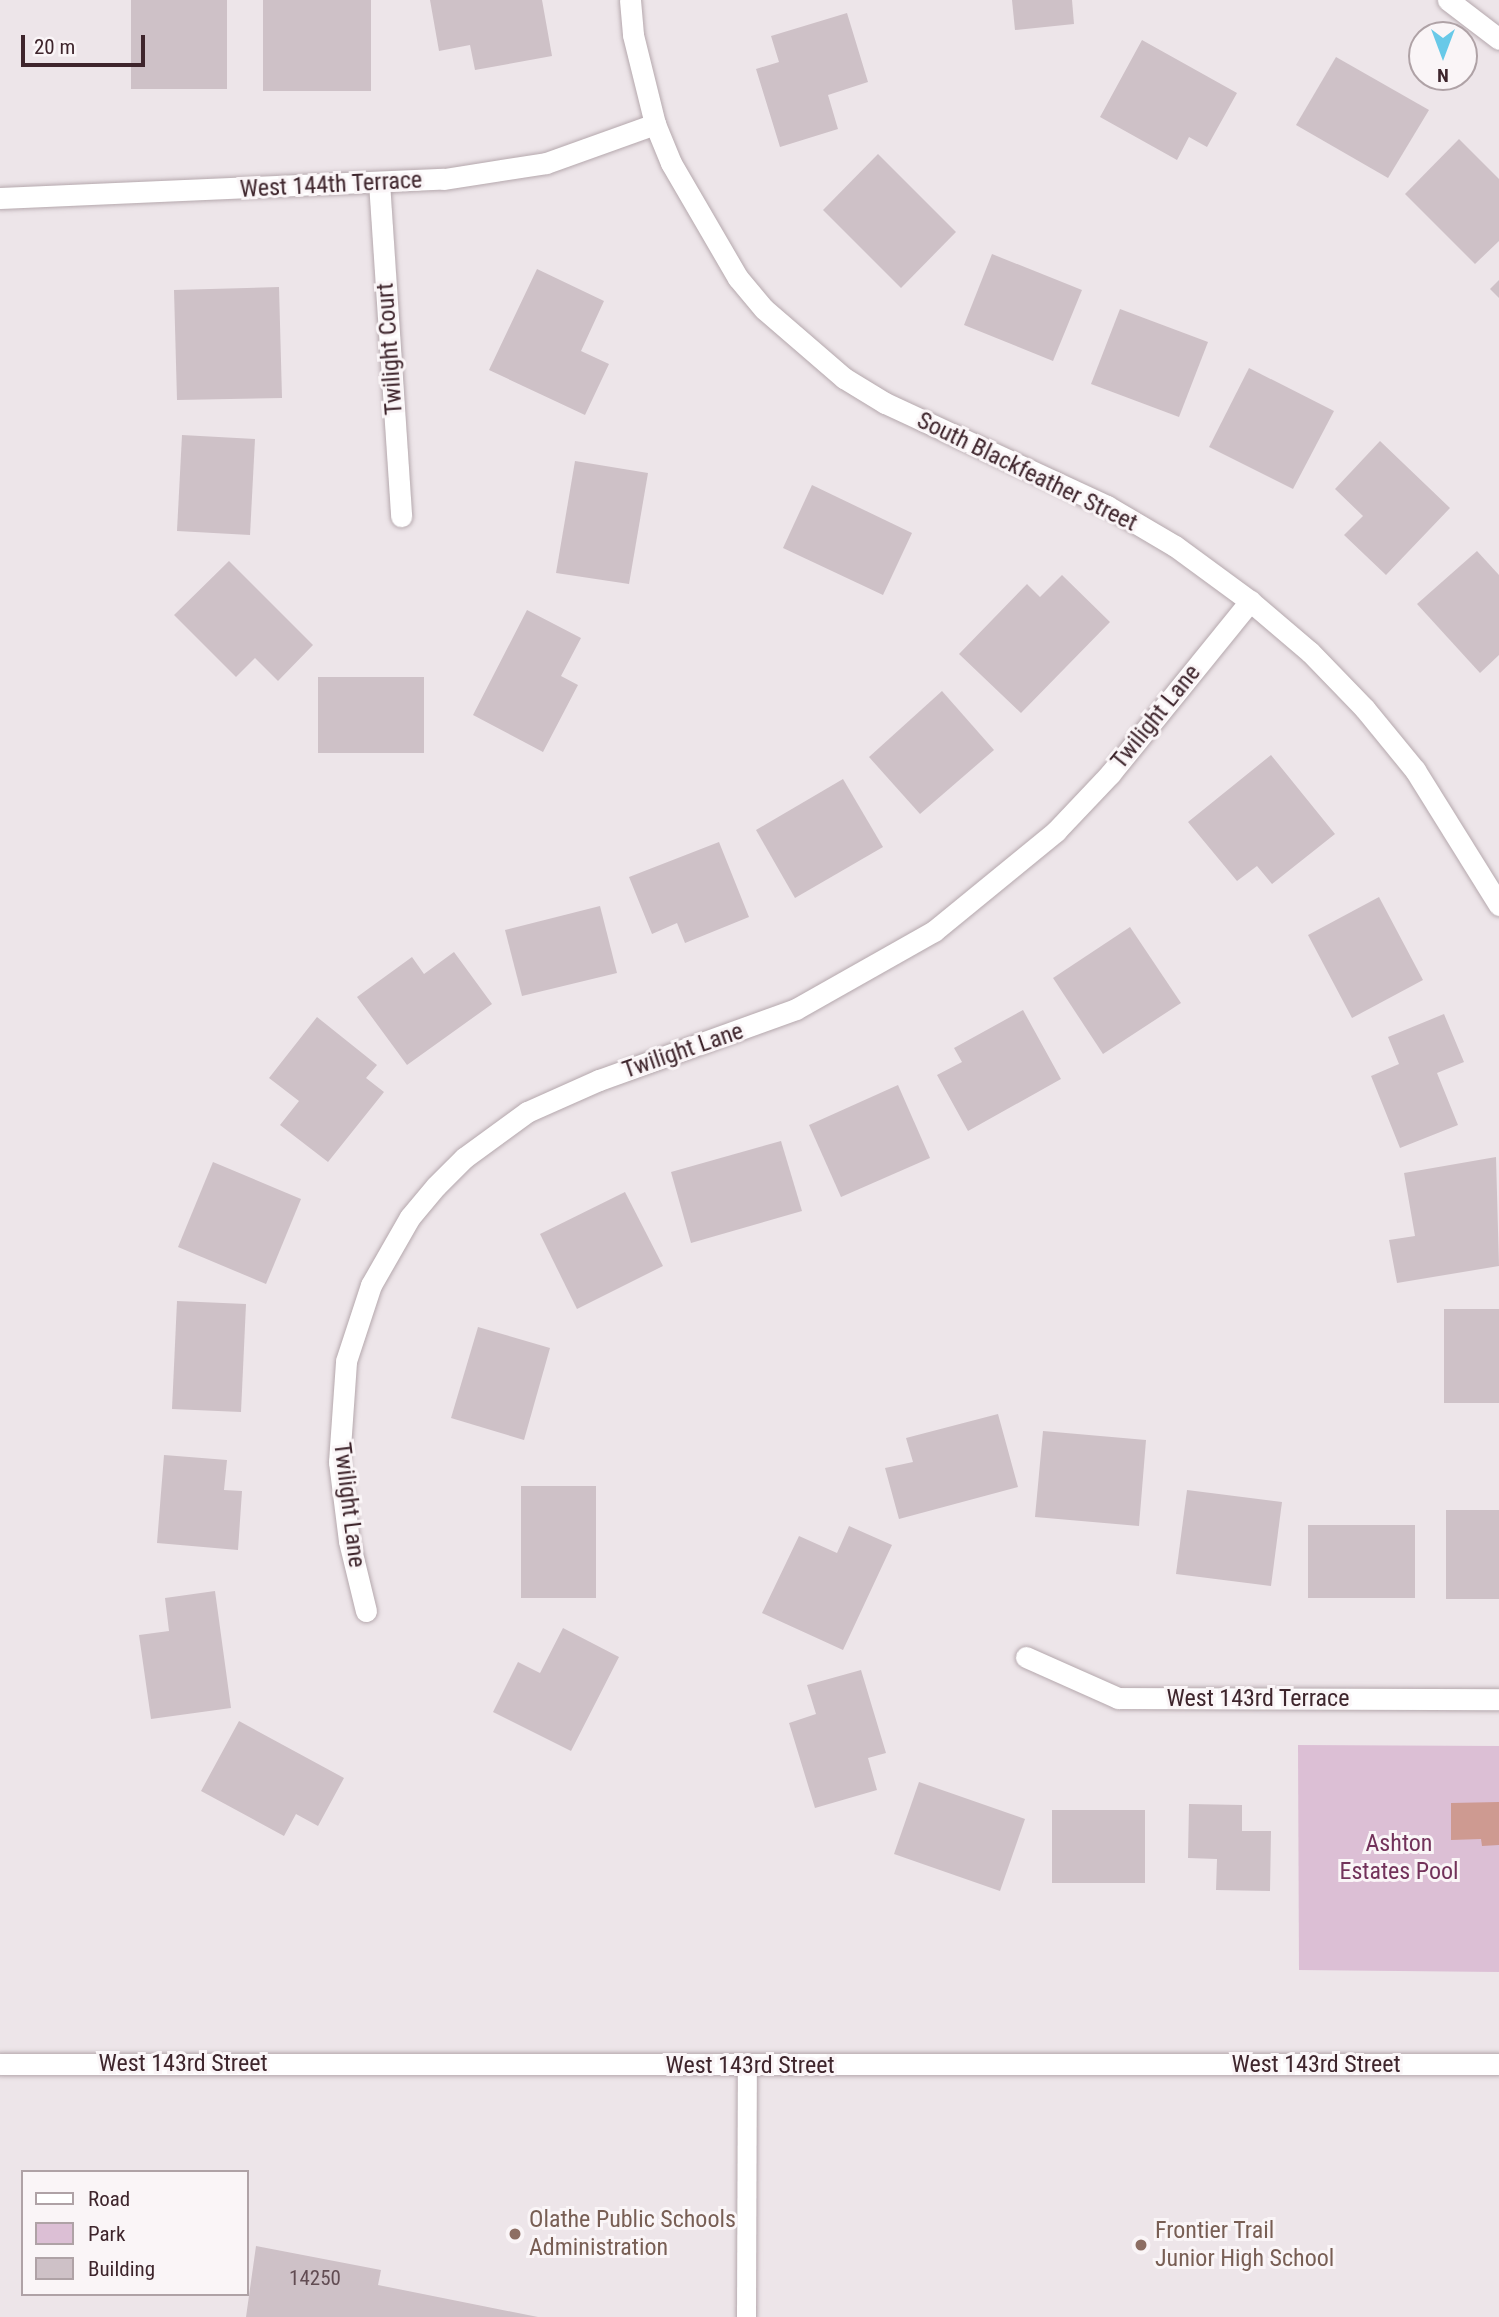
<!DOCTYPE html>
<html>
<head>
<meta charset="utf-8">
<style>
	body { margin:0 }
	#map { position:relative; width:1499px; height:2317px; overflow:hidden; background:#ede5e9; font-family:"Roboto Condensed",sans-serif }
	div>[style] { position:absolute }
	.green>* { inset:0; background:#dcbfd5 }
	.water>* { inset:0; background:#ce9a91 }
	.building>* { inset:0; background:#cec1c7 }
	.roads { filter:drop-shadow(0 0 2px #b5a8ad) drop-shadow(0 0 2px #b5a8ad) }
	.lane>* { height:19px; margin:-9.5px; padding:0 9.5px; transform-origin:9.5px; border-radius:9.5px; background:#fff }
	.street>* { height:21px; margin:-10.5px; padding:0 10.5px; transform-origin:10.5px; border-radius:10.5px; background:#fff }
	.secondary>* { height:21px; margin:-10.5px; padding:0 10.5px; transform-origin:10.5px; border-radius:10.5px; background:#fff }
	.dots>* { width:19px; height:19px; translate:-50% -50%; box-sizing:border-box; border:4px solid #faf5f7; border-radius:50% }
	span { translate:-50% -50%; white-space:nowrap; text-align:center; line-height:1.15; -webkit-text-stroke:6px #faf5f7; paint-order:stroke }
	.number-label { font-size:21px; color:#624c53 }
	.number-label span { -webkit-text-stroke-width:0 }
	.street-label { font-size:24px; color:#3e252c }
	.park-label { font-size:24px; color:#72325a }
	.education-label { font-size:24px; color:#785e54 }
	.left { translate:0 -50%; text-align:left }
	.legend { position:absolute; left:21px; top:2170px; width:228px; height:126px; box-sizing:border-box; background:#faf5f7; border:2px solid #afa2a6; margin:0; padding:9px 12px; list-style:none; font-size:21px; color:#3e252c }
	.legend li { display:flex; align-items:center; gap:14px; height:35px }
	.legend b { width:35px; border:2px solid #afa2a6 }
	.north { position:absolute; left:1408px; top:21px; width:70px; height:70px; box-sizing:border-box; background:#faf5f7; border:2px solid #afa2a6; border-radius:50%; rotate:180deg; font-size:19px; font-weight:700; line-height:28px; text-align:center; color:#3e252c }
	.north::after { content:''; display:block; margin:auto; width:24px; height:32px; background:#68c9e8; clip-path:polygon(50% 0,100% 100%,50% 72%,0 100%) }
	.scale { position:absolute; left:21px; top:35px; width:124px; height:32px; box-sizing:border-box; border:4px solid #3e252c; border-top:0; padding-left:9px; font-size:21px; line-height:24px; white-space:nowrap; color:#3e252c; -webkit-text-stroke:5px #faf5f7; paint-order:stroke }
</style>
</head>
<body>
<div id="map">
	<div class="green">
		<i style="clip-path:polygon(1298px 1745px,1499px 1746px,1499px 1972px,1299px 1970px)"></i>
	</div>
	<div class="water">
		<i style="clip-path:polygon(1499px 1802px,1499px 1845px,1482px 1846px,1481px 1839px,1451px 1840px,1451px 1803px)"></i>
	</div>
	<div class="building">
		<i style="clip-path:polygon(131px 0,227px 0,227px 89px,131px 89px)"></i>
		<i style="clip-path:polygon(263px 0,371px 0,371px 91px,263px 91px)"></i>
		<i style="clip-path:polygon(430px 0,542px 0,552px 56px,475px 70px,470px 45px,439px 51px)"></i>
		<i style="clip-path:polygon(1012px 0,1072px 0,1074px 24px,1015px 30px)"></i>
		<i style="clip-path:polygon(847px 13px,868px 82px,828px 95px,838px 129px,780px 147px,756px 69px,779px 62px,771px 36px)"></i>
		<i style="clip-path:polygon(1142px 40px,1237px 93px,1207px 147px,1189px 137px,1177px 160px,1100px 117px)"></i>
		<i style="clip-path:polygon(1336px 57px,1429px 110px,1388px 178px,1296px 125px)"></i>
		<i style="clip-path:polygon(1459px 139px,1499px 179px,1499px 241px,1475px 264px,1405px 194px)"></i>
		<i style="clip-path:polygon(878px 154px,956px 232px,901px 288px,823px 210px)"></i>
		<i style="clip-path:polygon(992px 254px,1082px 290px,1053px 361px,964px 325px)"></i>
		<i style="clip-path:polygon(537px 269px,604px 301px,581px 351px,609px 364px,585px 415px,489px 370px)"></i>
		<i style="clip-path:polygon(1499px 280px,1499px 298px,1490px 289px)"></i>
		<i style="clip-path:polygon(279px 287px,282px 398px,177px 400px,174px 290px)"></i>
		<i style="clip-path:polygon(1120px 309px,1208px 342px,1179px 417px,1091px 384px)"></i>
		<i style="clip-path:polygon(1249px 368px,1334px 411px,1293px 489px,1209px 447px)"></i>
		<i style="clip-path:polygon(182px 435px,255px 439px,250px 535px,177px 531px)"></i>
		<i style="clip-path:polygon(1380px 441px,1450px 508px,1386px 575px,1344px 535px,1363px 516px,1335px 489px)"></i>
		<i style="clip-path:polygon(575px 461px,648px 473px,629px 584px,556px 573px)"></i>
		<i style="clip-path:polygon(812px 485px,912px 533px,883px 595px,783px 548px)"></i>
		<i style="clip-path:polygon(1477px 551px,1499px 575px,1499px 655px,1480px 673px,1417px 604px)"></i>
		<i style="clip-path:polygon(229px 561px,313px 645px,278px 681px,255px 658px,236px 677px,174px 615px)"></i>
		<i style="clip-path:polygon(1062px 575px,1110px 622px,1021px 713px,959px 654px,1027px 584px,1040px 597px)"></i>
		<i style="clip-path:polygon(527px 610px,581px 638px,561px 676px,578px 685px,543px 752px,473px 715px)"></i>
		<i style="clip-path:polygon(318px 677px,424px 677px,424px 753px,318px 753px)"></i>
		<i style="clip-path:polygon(942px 691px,994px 750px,920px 814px,869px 757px)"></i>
		<i style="clip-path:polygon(1271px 755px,1335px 834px,1272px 884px,1257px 866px,1237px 881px,1188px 822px)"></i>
		<i style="clip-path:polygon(843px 779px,883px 847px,795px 898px,756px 830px)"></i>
		<i style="clip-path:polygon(719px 842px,749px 917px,685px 943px,677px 923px,652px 934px,629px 877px)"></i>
		<i style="clip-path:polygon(1379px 897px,1423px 980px,1352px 1018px,1308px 935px)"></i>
		<i style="clip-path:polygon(600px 906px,617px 973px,522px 996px,505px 930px)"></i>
		<i style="clip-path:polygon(1130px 927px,1181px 1003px,1103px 1054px,1053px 978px)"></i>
		<i style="clip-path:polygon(454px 952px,492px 1004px,407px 1065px,357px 997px,412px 957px,424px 974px)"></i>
		<i style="clip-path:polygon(1023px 1010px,1061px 1079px,968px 1131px,937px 1075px,962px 1062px,954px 1048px)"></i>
		<i style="clip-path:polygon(1444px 1014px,1464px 1062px,1437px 1073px,1458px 1125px,1400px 1148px,1371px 1076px,1399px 1064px,1388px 1037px)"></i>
		<i style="clip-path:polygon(317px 1017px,377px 1065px,366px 1078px,384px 1092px,328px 1162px,280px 1125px,299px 1101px,269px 1078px)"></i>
		<i style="clip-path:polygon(898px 1085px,930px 1158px,841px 1197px,809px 1125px)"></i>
		<i style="clip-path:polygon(781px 1141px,802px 1211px,691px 1243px,671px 1172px)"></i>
		<i style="clip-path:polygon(1496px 1157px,1499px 1266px,1397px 1283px,1389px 1240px,1415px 1236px,1404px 1173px)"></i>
		<i style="clip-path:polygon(213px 1162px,301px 1199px,266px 1284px,178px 1247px)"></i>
		<i style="clip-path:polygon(625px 1192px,663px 1266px,577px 1309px,540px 1234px)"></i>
		<i style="clip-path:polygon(177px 1301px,246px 1304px,241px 1412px,172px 1409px)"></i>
		<i style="clip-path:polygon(1444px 1309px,1499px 1309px,1499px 1403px,1444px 1403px)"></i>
		<i style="clip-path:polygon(478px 1327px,550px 1348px,524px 1440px,451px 1418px)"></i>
		<i style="clip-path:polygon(998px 1414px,1018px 1487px,899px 1519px,885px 1468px,913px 1462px,906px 1438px)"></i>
		<i style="clip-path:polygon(1043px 1431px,1146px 1440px,1139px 1526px,1035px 1517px)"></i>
		<i style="clip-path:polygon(164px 1455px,227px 1460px,224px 1490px,242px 1491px,238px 1550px,157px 1543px)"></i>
		<i style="clip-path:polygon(521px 1486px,596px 1486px,596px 1598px,521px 1598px)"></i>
		<i style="clip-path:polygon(1187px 1490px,1282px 1502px,1271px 1586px,1176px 1574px)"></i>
		<i style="clip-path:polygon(1446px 1510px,1499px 1510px,1499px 1599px,1446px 1599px)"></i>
		<i style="clip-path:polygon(1308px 1525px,1415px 1525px,1415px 1598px,1308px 1598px)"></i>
		<i style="clip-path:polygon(849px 1526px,892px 1545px,843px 1650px,762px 1613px,799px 1536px,837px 1553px)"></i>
		<i style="clip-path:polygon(215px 1591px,231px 1708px,151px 1719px,139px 1635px,169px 1631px,165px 1598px)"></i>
		<i style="clip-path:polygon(563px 1628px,619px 1657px,571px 1751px,493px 1712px,518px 1662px,540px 1673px)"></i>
		<i style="clip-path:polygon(861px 1670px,886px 1753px,868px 1758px,877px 1790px,815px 1808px,789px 1723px,816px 1714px,807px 1685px)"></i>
		<i style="clip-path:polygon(239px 1721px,344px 1778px,318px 1826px,296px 1814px,284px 1836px,201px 1791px)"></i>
		<i style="clip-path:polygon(919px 1782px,1025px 1819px,1000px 1891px,894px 1854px)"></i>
		<i style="clip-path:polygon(1189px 1804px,1242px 1805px,1242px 1831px,1271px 1831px,1270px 1891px,1216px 1890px,1217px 1859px,1188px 1858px)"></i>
		<i style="clip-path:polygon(1052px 1810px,1145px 1810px,1145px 1883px,1052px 1883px)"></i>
		<i style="clip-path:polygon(256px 2246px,381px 2270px,378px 2285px,538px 2317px,246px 2317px)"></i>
	</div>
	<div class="roads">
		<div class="lane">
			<i style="left:746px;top:2317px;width:251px;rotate:-89.8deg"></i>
		</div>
		<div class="street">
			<i style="left:630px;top:0;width:35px;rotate:85deg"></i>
			<i style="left:633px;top:35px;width:92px;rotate:76.1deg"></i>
			<i style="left:655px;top:124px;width:42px;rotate:67.7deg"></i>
			<i style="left:671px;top:163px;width:133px;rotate:59.8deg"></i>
			<i style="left:738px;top:278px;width:40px;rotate:50deg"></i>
			<i style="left:764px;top:309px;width:106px;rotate:40.8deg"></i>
			<i style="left:844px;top:378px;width:48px;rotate:31.4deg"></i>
			<i style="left:885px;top:403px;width:245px;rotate:24.9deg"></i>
			<i style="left:1107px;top:506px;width:79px;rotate:30.5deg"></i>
			<i style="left:1175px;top:546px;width:93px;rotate:36.3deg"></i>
			<i style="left:1250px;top:601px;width:79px;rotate:40.4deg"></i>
			<i style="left:1310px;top:652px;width:79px;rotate:46deg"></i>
			<i style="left:1365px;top:709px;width:79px;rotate:50.7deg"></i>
			<i style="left:1415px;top:770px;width:159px;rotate:58.1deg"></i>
			<i style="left:1448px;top:0;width:64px;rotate:37.4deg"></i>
			<i style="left:379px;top:182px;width:335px;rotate:86.2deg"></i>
			<i style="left:0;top:198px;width:444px;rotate:-2.5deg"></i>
			<i style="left:444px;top:179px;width:103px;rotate:-8.9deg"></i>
			<i style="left:546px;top:163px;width:116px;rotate:-19.7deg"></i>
			<i style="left:366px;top:1611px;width:72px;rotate:-103.7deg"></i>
			<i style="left:349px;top:1541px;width:80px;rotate:-97.2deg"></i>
			<i style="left:339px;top:1462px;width:101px;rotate:-86deg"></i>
			<i style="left:346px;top:1361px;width:80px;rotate:-71.8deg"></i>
			<i style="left:371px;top:1285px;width:78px;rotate:-60.2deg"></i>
			<i style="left:410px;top:1217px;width:40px;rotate:-50deg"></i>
			<i style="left:436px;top:1186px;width:40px;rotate:-45deg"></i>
			<i style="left:464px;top:1158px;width:78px;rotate:-36.1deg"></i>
			<i style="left:527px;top:1112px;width:79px;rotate:-24deg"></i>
			<i style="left:599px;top:1080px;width:209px;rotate:-19.8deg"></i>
			<i style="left:796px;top:1009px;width:159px;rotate:-29.5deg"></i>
			<i style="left:934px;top:931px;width:158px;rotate:-39.3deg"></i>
			<i style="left:1056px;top:831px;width:79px;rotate:-46.5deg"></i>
			<i style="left:1110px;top:774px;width:223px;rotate:-51deg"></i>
			<i style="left:1026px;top:1657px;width:101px;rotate:24deg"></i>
			<i style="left:1118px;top:1698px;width:381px;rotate:0.2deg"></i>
		</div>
		<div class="secondary">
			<i style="left:0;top:2064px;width:1499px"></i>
		</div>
	</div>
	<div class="dots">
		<i style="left:515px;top:2234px;background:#8d6e63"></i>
		<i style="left:1141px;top:2245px;background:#8d6e63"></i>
	</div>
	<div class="number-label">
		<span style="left:315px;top:2278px">14250</span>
	</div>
	<div class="street-label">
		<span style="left:331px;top:185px;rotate:-3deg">West 144th Terrace</span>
		<span style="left:390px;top:349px;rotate:-94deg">Twilight Court</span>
		<span style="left:1027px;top:472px;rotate:26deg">South Blackfeather Street</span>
		<span style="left:1156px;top:717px;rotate:-51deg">Twilight Lane</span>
		<span style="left:683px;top:1051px;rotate:-19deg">Twilight Lane</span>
		<span style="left:349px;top:1505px;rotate:83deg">Twilight Lane</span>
		<span style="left:1258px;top:1699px">West 143rd Terrace</span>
		<span style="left:183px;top:2064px">West 143rd Street</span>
		<span style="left:1316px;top:2065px">West 143rd Street</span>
		<span style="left:750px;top:2066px">West 143rd Street</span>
	</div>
	<div class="park-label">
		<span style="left:1399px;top:1858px">Ashton<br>Estates Pool</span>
	</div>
	<div class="education-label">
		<span class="left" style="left:529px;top:2234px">Olathe Public Schools<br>Administration</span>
		<span class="left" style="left:1155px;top:2245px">Frontier Trail<br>Junior High School</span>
	</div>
	<ul class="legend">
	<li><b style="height:9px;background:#fff"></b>Road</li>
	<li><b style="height:19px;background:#dcbfd5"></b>Park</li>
	<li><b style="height:19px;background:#cec1c7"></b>Building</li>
	</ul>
	<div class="north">N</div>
	<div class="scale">20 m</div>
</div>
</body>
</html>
